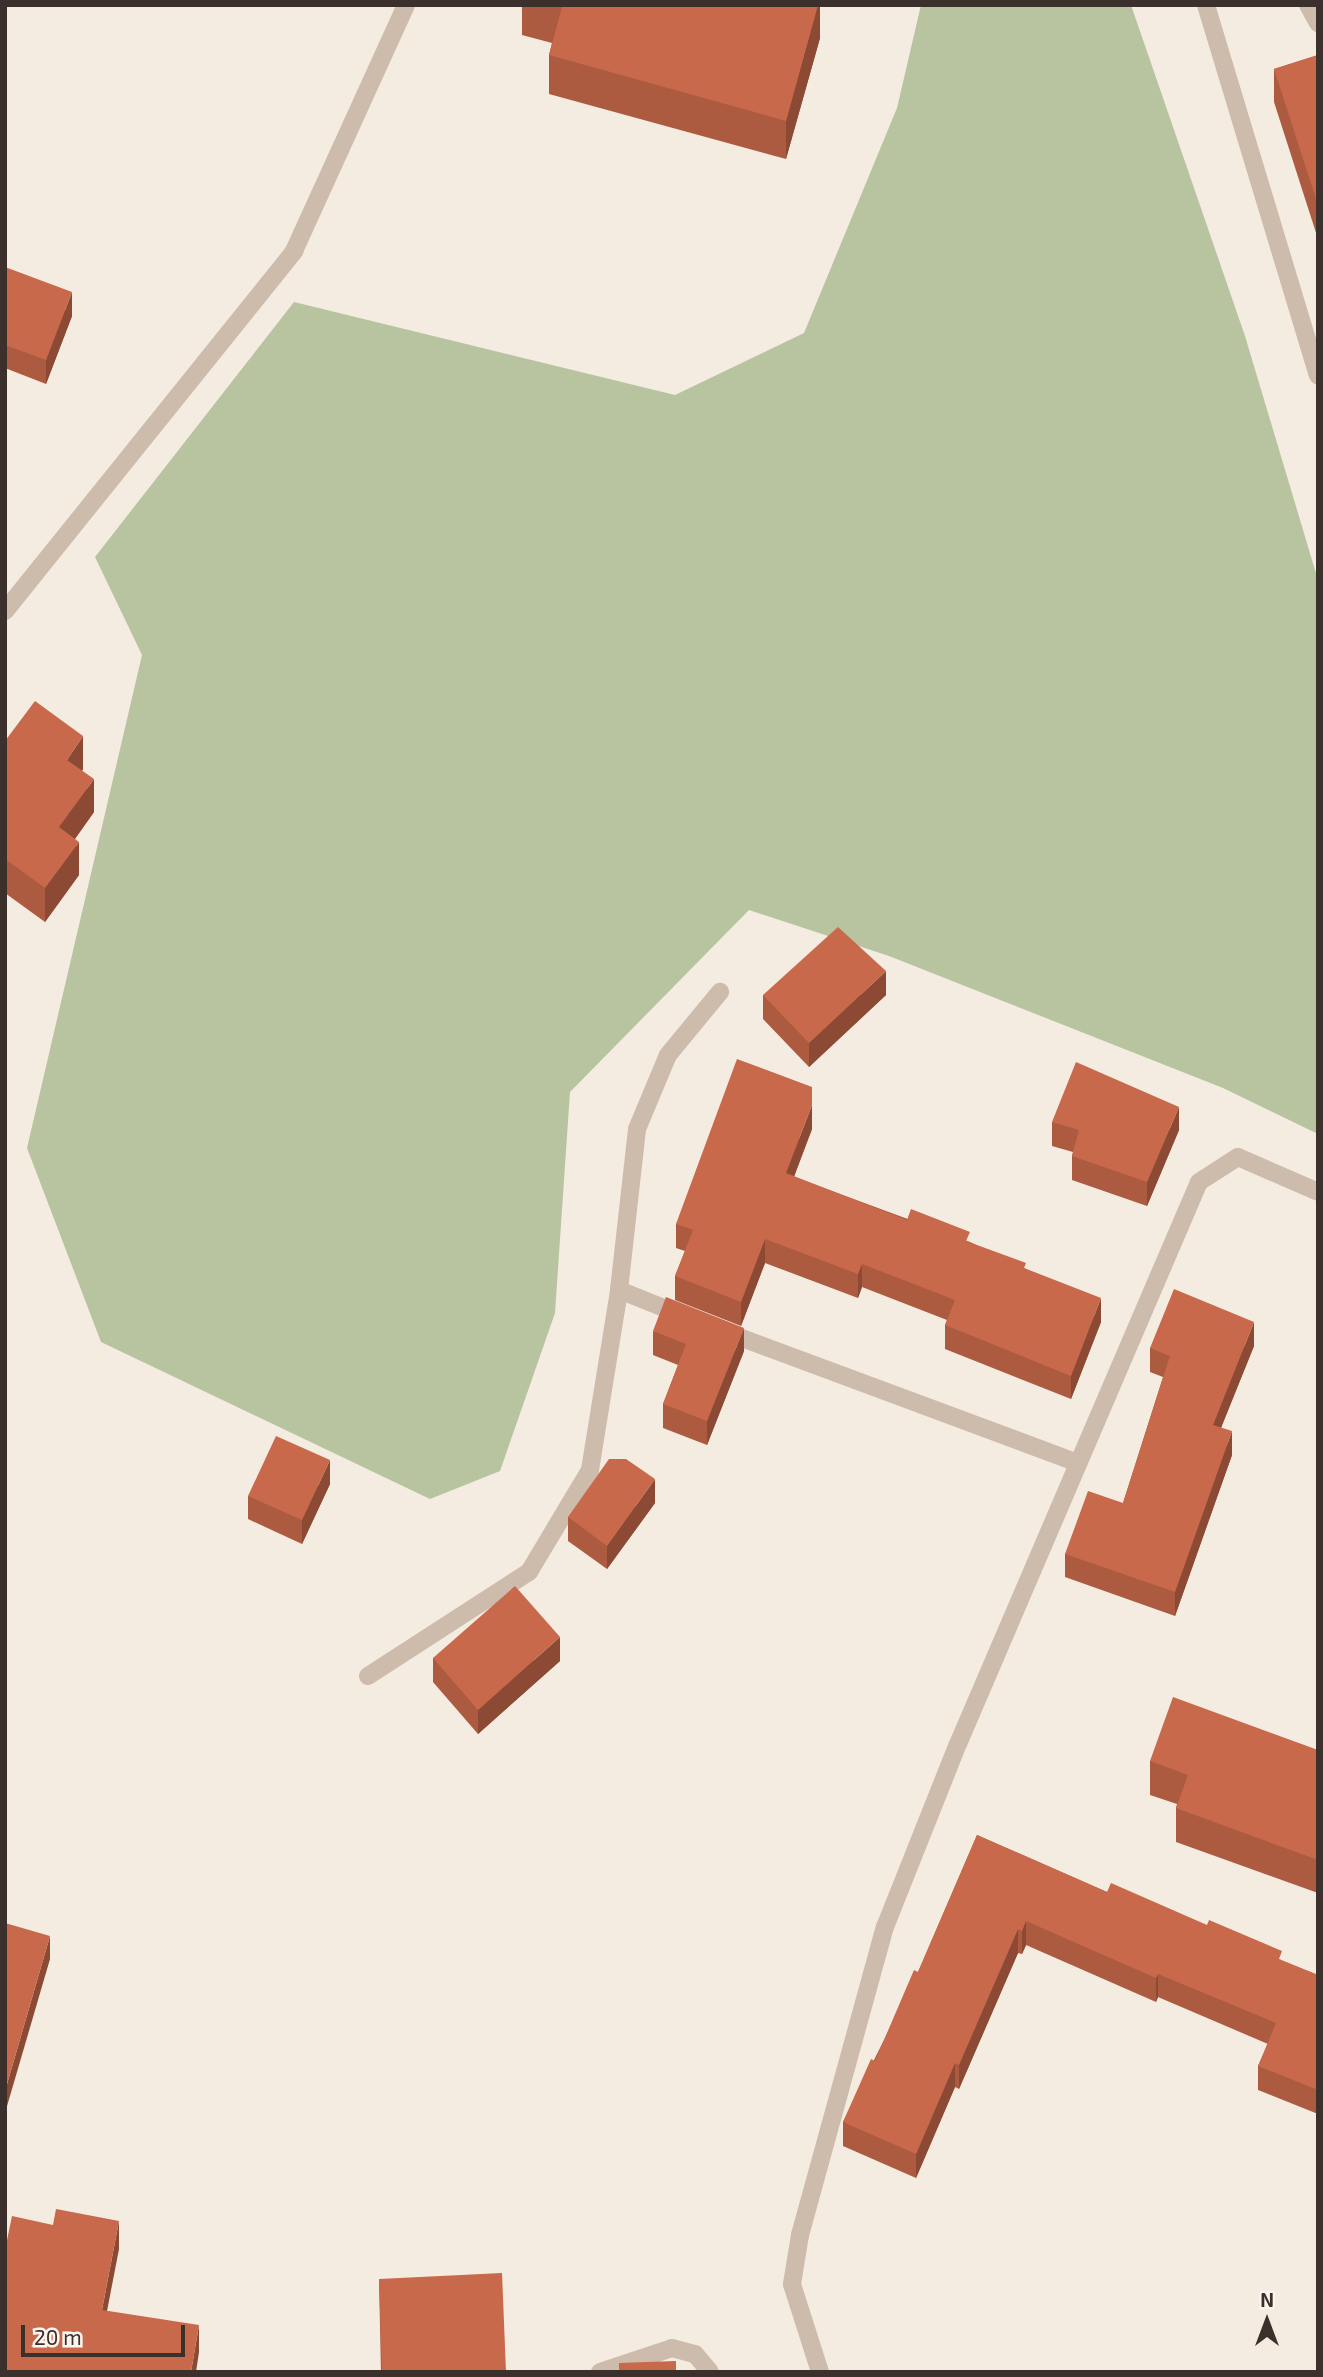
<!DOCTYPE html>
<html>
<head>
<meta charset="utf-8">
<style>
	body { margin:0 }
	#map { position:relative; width:1323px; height:2377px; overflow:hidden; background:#f4ebe1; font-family:"Exo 2",sans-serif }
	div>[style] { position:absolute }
	.green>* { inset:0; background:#b8c4a0 }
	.street>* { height:18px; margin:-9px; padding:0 9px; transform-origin:9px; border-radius:9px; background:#cdbbac }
	.wall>* { inset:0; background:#ac5a40 }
	.shaded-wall>* { inset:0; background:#8c4a34 }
	.building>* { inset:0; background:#c8694b }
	span { translate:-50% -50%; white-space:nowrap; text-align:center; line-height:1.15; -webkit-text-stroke:7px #fbf5ee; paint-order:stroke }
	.frame { position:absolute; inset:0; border:7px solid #3b302b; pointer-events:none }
	.north { position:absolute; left:1232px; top:2286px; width:70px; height:70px; -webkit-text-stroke:5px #fbf5ee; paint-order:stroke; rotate:0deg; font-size:19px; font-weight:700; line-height:28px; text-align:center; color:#3b302b }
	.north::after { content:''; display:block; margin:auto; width:24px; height:32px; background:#3b302b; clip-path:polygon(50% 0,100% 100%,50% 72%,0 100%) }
	.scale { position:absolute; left:21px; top:2325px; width:164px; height:32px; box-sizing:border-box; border:4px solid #3b302b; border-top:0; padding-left:9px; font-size:21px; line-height:24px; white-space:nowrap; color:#3b302b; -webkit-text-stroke:5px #fbf5ee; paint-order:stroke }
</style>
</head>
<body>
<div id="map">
	<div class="green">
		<i style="clip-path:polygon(921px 5px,1131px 5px,1245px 336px,1318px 580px,1318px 1134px,1223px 1088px,889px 956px,749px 910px,570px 1092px,555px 1313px,500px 1471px,430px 1499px,101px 1342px,27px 1148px,142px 655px,95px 557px,294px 302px,675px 395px,804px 333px,897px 108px)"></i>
	</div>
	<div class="street">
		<i style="left:1206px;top:5px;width:387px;rotate:73.2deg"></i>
		<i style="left:1308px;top:5px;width:21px;rotate:61deg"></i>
		<i style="left:5px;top:611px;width:462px;rotate:-51.2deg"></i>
		<i style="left:294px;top:251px;width:270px;rotate:-65.5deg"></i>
		<i style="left:619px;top:1290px;width:70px;rotate:21.8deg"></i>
		<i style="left:723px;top:1331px;width:379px;rotate:20.4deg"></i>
		<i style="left:368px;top:1676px;width:192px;rotate:-32.9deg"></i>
		<i style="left:529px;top:1572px;width:119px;rotate:-59.1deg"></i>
		<i style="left:590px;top:1470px;width:182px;rotate:-80.8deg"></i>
		<i style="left:619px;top:1290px;width:162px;rotate:-83.6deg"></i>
		<i style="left:637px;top:1129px;width:80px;rotate:-67.3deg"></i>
		<i style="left:668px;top:1055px;width:82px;rotate:-50.5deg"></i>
		<i style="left:600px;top:2372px;width:76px;rotate:-18.4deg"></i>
		<i style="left:672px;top:2348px;width:24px;rotate:15deg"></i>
		<i style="left:695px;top:2354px;width:23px;rotate:50deg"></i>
		<i style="left:820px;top:2372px;width:92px;rotate:-107.7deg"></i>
		<i style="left:792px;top:2284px;width:50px;rotate:-80.7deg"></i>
		<i style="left:800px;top:2235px;width:320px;rotate:-74.6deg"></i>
		<i style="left:885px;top:1927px;width:197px;rotate:-68.3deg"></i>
		<i style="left:958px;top:1744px;width:611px;rotate:-66.79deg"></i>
		<i style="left:1199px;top:1182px;width:46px;rotate:-32.7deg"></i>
		<i style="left:1238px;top:1157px;width:87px;rotate:23.6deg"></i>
	</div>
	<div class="wall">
		<i style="clip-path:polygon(522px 5px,820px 5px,820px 38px,786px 159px,549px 94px,549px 55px,552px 43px,522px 35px)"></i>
		<i style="clip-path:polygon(1318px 55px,1318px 239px,1274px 102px,1274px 69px)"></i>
		<i style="clip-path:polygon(5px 267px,72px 316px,46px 384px,5px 368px)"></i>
		<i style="clip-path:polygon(5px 741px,83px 769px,82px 771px,94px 812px,75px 839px,79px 875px,45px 922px,5px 893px)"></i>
		<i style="clip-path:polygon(763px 995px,886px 995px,809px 1067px,763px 1019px)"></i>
		<i style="clip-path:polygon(1052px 1122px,1179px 1130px,1147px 1206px,1072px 1180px,1072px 1156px,1073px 1152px,1052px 1146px)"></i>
		<i style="clip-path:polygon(812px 1129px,794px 1177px,970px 1242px,1026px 1269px,1101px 1322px,1071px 1399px,945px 1349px,945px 1325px,947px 1320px,862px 1287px,858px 1298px,765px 1263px,741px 1326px,675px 1300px,675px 1276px,685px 1251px,676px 1248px,676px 1224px)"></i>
		<i style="clip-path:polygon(653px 1331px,744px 1351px,707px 1445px,663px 1428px,663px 1404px,678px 1365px,653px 1355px)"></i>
		<i style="clip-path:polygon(1254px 1346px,1221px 1427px,1232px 1455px,1175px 1616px,1065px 1577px,1065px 1554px,1123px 1503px,1163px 1377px,1150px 1372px,1150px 1348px)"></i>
		<i style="clip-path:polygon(330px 1484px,302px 1544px,248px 1519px,248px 1496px)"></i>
		<i style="clip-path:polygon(655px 1503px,607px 1569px,568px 1541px,568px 1517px)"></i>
		<i style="clip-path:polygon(433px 1658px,560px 1661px,478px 1734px,433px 1682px)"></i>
		<i style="clip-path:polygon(1318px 1750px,1318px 1893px,1176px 1842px,1176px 1808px,1177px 1804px,1150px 1795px,1150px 1761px)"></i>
		<i style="clip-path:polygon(977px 1835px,1107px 1892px,1318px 1975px,1318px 2114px,1258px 2090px,1258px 2066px,1268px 2044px,1158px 1997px,1156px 2002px,1026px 1945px,1022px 1954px,1018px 1953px,959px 2089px,955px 2087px,916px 2178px,843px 2146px,843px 2122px,918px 1972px)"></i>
		<i style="clip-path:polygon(379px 2279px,506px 2372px,381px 2372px)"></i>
	</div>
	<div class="shaded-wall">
		<i style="clip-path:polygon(818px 5px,820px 5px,820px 38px,786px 159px,786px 121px)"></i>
		<i style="clip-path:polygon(72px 292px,72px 316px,46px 384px,46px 360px)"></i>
		<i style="clip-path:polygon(83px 736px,83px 769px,67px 793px,67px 760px)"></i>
		<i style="clip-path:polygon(94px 779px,94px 812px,59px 861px,59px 827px)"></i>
		<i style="clip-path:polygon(79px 842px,79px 875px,45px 922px,45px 888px)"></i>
		<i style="clip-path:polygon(886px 971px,886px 995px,809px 1067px,809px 1043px)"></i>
		<i style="clip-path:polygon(812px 1105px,812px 1129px,786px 1197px,786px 1173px)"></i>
		<i style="clip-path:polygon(1179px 1107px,1179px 1130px,1147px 1206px,1147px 1182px)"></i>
		<i style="clip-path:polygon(765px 1239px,765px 1263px,741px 1326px,741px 1302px)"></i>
		<i style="clip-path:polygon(862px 1264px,862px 1287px,858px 1298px,858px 1274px)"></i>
		<i style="clip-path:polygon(1101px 1298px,1101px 1322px,1071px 1399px,1071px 1376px)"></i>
		<i style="clip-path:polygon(1254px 1322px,1254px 1346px,1213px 1448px,1213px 1425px)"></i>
		<i style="clip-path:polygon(744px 1328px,744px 1351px,707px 1445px,707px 1421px)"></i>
		<i style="clip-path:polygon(1232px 1431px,1232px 1455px,1175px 1616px,1175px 1592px)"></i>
		<i style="clip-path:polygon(330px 1460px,330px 1484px,302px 1544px,302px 1520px)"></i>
		<i style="clip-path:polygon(655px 1479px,655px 1503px,607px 1569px,607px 1546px)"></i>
		<i style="clip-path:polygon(560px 1637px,560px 1661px,478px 1734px,478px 1710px)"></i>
		<i style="clip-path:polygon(1026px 1921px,1026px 1945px,1022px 1954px,1022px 1931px)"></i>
		<i style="clip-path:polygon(1018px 1929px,1018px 1953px,959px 2089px,959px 2065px)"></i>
		<i style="clip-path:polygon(50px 1936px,50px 1959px,5px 2113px,5px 2091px)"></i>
		<i style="clip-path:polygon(1158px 1974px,1158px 1997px,1156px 2002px,1156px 1978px)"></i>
		<i style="clip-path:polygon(955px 2063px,955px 2087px,916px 2178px,916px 2154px)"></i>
		<i style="clip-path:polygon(119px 2221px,119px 2249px,102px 2337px,102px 2310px)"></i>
		<i style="clip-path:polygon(199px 2325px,199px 2352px,196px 2372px,191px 2372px)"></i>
	</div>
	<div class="building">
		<i style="clip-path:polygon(555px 5px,818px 5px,786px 121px,549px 55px,562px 7px)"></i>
		<i style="clip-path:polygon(1318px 55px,1318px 205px,1274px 69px)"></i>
		<i style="clip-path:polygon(5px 267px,72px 292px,46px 360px,5px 345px)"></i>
		<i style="clip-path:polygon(35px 701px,83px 736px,67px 760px,94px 779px,59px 827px,79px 842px,45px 888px,5px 859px,5px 741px)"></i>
		<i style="clip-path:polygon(838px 927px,886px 971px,809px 1043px,763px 995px)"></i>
		<i style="clip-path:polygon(737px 1059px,812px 1087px,812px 1105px,786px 1173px,907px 1220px,911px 1209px,970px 1232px,966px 1241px,1026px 1263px,1024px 1268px,1101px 1298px,1071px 1376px,945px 1325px,955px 1300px,862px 1264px,858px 1274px,765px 1239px,741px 1302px,675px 1276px,693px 1230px,676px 1224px)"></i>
		<i style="clip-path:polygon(1076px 1062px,1179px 1107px,1147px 1182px,1072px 1156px,1079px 1130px,1052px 1122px)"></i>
		<i style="clip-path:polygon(1174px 1289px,1254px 1322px,1213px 1425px,1232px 1431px,1175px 1592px,1065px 1554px,1088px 1491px,1123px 1503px,1170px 1356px,1150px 1348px)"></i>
		<i style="clip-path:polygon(666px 1297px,744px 1328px,707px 1421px,663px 1404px,686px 1344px,653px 1331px)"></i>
		<i style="clip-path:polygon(276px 1436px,330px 1460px,302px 1520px,248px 1496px)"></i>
		<i style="clip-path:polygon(609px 1459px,626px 1459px,655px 1479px,607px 1546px,568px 1517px)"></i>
		<i style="clip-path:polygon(515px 1586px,560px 1637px,478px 1710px,433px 1658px)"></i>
		<i style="clip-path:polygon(1173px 1697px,1318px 1750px,1318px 1860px,1176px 1808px,1188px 1775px,1150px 1761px)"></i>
		<i style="clip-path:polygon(977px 1835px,1107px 1892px,1111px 1883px,1207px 1925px,1209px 1920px,1282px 1951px,1279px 1959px,1318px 1975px,1318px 2090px,1258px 2066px,1276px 2023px,1158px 1974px,1156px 1978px,1026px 1921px,1022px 1931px,1018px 1929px,959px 2065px,955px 2063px,916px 2154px,843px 2122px,871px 2059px,875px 2061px,914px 1970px,918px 1972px)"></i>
		<i style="clip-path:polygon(5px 1923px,50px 1936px,5px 2091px)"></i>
		<i style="clip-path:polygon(56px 2209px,119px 2221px,102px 2310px,199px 2325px,191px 2372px,5px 2372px,5px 2250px,12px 2216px,53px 2225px)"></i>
		<i style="clip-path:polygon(502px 2273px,506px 2372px,382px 2372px,379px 2279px)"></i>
		<i style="clip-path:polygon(676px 2361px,676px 2372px,619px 2372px,619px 2363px)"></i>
	</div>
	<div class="frame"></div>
	<div class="north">N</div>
	<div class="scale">20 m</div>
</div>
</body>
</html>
